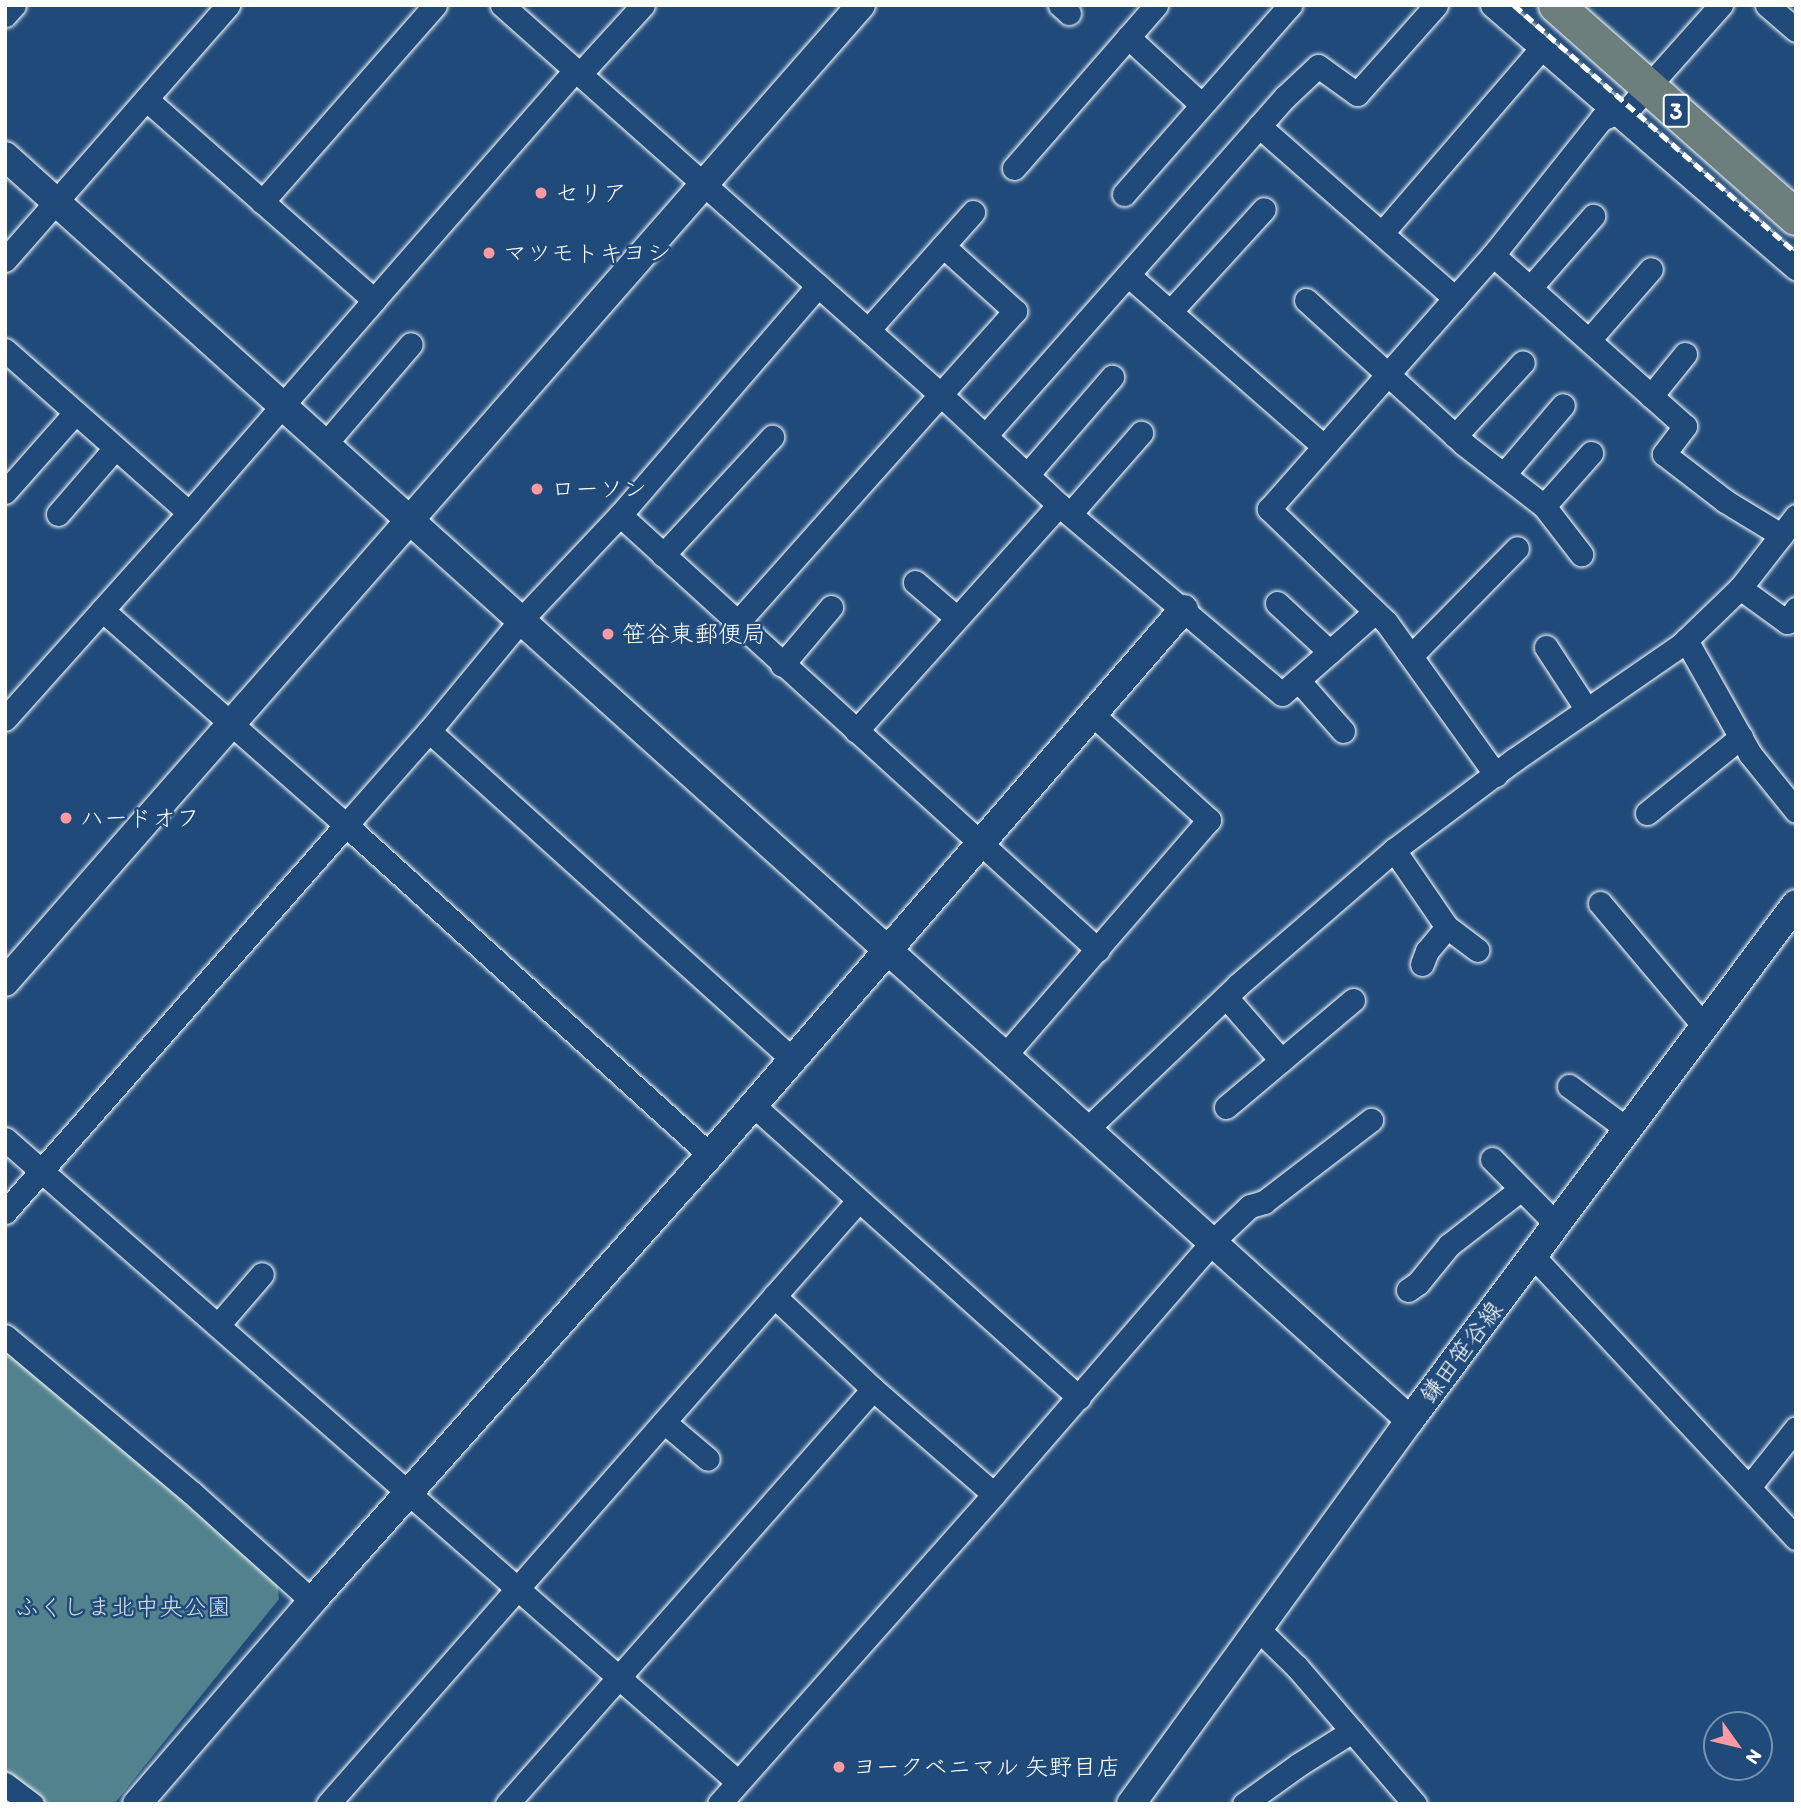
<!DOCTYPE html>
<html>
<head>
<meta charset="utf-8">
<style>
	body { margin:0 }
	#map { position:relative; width:1801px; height:1809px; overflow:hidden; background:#1f4a7a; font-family:Itim,"Klee One",sans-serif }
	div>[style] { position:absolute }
	.green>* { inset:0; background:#51828d }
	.roads { filter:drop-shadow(0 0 2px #fff) drop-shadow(0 0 2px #fff) }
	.minor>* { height:23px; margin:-11.5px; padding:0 11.5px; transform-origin:11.5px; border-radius:11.5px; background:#1f4a7a }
	.tertiary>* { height:28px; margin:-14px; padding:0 14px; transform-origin:14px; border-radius:14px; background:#1f4a7a }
	.primary>* { height:35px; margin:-17.5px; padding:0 17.5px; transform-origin:17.5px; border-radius:17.5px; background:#6c7f7c }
	.rail>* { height:5px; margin-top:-2.5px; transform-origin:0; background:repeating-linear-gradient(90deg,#fff 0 10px,transparent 0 15px) }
	.dots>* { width:19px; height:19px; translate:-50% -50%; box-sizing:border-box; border:4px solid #1f4a7a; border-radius:50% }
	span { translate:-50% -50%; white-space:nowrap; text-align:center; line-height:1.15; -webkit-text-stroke:5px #1f4a7a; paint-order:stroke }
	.shield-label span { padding:2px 5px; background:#1f4a7a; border:2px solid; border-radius:5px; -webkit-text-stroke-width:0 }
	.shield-label { font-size:23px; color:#fff; font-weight:700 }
	.poi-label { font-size:24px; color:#fff }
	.left { translate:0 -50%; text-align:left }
	.street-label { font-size:24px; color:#fff }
	.park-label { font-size:24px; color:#d4e0e2 }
	.frame { position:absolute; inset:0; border:7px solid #fff; pointer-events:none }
	.north { position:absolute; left:1703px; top:1711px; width:70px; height:70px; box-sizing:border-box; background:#1f4a7a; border:2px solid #7992af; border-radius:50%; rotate:124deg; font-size:19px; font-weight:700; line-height:28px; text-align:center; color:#fff }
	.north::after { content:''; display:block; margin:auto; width:24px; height:32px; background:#ff9aa2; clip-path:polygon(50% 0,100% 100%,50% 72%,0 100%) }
</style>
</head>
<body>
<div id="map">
	<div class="green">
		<i style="clip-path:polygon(5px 1349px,277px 1581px,279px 1599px,114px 1804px,43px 1804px,5px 1776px)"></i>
	</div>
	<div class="roads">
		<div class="minor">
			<i style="left:502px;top:5px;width:586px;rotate:41.61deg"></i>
			<i style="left:940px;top:394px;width:163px;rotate:43deg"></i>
			<i style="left:1059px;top:505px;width:292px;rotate:40.3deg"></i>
			<i style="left:1282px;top:694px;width:124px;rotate:-41.4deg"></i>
			<i style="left:1060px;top:5px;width:12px;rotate:42deg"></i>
			<i style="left:1492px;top:5px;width:402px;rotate:40.9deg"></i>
			<i style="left:1767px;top:5px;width:38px;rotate:41deg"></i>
			<i style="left:5px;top:15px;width:13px;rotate:-48deg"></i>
			<i style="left:1128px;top:37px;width:100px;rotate:42.6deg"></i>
			<i style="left:580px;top:74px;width:93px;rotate:-47.6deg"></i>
			<i style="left:146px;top:99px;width:304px;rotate:41.4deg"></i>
			<i style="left:374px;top:300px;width:305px;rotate:-48.8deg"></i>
			<i style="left:1259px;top:126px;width:261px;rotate:41.3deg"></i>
			<i style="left:1014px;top:168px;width:216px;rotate:-48.9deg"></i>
			<i style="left:1124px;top:194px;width:252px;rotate:-48.7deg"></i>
			<i style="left:262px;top:202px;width:262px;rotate:-48.7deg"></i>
			<i style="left:1382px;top:233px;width:243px;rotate:-49.2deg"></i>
			<i style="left:1493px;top:255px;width:257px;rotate:41.7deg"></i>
			<i style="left:1685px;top:426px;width:35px;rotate:127deg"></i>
			<i style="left:1664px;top:454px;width:77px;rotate:37.6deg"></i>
			<i style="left:1725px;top:501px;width:66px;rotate:31.3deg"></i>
			<i style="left:5px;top:260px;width:339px;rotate:-48.8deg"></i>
			<i style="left:1128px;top:275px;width:259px;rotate:41.2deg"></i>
			<i style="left:1530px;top:288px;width:96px;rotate:-48.8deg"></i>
			<i style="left:1306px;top:300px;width:214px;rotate:42.3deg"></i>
			<i style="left:1464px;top:444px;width:101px;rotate:37.8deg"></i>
			<i style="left:1544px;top:506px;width:61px;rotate:52.4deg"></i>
			<i style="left:1170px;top:312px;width:139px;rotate:-47.6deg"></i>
			<i style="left:868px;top:330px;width:158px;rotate:-48.3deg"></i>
			<i style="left:1589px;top:340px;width:94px;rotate:-48.9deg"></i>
			<i style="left:5px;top:350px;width:246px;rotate:41.5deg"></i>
			<i style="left:189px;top:513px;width:276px;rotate:131.8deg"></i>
			<i style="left:1651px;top:396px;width:54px;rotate:-51deg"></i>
			<i style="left:985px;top:436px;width:453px;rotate:-48.5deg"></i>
			<i style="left:1285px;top:97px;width:45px;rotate:-43.2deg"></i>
			<i style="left:1318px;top:66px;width:48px;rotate:35.7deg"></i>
			<i style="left:1357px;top:94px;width:119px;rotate:-48.4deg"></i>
			<i style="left:1455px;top:436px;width:100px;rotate:-47.4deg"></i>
			<i style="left:326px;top:443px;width:130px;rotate:-49.4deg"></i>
			<i style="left:1505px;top:473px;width:89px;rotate:-49.5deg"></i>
			<i style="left:1027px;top:475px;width:130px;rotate:-49.1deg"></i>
			<i style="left:5px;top:492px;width:106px;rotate:-48.5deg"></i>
			<i style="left:1544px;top:506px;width:71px;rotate:-48.4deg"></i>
			<i style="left:189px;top:513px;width:282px;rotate:-49deg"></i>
			<i style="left:58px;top:514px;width:87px;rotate:-49.2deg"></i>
			<i style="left:1070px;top:514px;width:108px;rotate:-48.8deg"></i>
			<i style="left:620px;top:515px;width:646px;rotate:42.3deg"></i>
			<i style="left:663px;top:555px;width:161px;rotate:-47.3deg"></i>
			<i style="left:915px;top:582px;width:55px;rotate:40.6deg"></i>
			<i style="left:1740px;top:588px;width:58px;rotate:35.9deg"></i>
			<i style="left:1787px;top:622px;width:16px;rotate:-55deg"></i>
			<i style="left:1277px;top:603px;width:72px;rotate:42.8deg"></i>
			<i style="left:737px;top:623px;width:418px;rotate:-48.3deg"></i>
			<i style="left:1015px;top:311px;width:97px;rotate:-137.9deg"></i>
			<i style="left:1686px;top:640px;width:131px;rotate:60.7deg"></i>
			<i style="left:1750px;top:754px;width:73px;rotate:51.1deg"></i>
			<i style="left:1546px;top:647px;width:75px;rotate:56.9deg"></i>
			<i style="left:1411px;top:656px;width:151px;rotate:-45.5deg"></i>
			<i style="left:782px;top:665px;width:76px;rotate:-49.8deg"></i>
			<i style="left:1298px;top:680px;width:68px;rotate:48.6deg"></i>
			<i style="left:429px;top:731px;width:143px;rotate:-50.4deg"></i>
			<i style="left:520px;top:621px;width:146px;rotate:-46.7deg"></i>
			<i style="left:620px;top:515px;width:303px;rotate:-49.2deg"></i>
			<i style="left:856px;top:731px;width:304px;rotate:-48.1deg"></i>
			<i style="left:1496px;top:775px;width:188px;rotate:-125.7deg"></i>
			<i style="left:1386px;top:622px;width:163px;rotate:-136deg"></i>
			<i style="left:1269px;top:509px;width:339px;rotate:-48.6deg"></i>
			<i style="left:1493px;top:255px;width:174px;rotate:-51.5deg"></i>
			<i style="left:1601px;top:119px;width:31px;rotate:-22deg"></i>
			<i style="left:1630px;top:107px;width:137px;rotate:-48.3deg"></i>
			<i style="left:1647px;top:813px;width:121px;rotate:-39deg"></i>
			<i style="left:1394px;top:850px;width:93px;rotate:55.5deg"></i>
			<i style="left:1447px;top:927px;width:38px;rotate:37deg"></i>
			<i style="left:1600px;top:903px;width:161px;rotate:49.8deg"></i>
			<i style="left:1422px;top:964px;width:14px;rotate:-69deg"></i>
			<i style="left:1427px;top:951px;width:31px;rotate:-50deg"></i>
			<i style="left:1226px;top:997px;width:84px;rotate:48.9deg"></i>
			<i style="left:1006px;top:1054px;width:310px;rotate:-49.1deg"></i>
			<i style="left:1209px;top:820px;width:156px;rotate:-137.8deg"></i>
			<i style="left:1569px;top:1086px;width:72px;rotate:36.6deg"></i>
			<i style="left:753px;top:1105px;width:438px;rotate:41.9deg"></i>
			<i style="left:1226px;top:1107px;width:166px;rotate:-40.1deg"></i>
			<i style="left:1088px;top:1128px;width:207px;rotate:-43.6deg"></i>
			<i style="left:1238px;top:985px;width:206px;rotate:-40.9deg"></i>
			<i style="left:1394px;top:850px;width:150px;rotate:-36.9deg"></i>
			<i style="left:1514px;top:760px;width:204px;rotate:-34.6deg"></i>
			<i style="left:1682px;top:644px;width:82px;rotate:-44deg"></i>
			<i style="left:1741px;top:587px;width:90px;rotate:-52.2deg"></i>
			<i style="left:5px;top:1139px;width:975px;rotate:41.26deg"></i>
			<i style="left:710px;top:1155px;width:491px;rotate:-137.8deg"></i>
			<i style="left:346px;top:825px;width:125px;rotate:-48.6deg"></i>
			<i style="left:429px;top:731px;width:489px;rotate:42.1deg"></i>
			<i style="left:1492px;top:1159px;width:91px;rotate:45.4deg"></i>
			<i style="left:5px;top:1212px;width:516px;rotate:-48.62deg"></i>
			<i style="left:346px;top:825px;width:325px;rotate:-138.6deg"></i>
			<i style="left:1532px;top:1255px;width:387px;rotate:47deg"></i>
			<i style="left:1408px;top:1290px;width:12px;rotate:-35deg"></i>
			<i style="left:1418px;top:1283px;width:49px;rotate:-50.8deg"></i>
			<i style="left:1449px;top:1245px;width:91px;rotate:-37.9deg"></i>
			<i style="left:774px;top:1296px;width:136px;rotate:43.2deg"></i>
			<i style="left:873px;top:1389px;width:160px;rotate:41deg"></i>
			<i style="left:218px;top:1325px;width:67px;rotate:-49.2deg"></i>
			<i style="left:5px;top:1336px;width:243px;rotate:40deg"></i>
			<i style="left:191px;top:1492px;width:163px;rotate:42deg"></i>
			<i style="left:664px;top:1422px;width:57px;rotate:40.1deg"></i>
			<i style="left:1749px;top:1487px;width:75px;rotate:-51.5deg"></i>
			<i style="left:1258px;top:1629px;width:54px;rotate:44.3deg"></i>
			<i style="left:1297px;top:1667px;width:181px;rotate:49.3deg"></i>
			<i style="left:5px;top:1784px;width:34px;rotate:37deg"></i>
			<i style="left:328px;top:1804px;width:803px;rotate:-48.69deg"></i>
			<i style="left:507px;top:1804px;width:553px;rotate:-48.59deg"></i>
			<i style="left:719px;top:1804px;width:414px;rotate:-48.4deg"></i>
			<i style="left:994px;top:1494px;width:333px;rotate:-49.1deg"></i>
			<i style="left:1212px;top:1242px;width:52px;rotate:-43.5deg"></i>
			<i style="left:1250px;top:1206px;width:15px;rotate:-16deg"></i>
			<i style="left:1264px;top:1202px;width:135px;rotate:-37.5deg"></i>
			<i style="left:1244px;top:1804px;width:67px;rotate:-35.8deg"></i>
			<i style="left:1298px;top:1765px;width:64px;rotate:-32.2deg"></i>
		</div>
		<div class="tertiary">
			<i style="left:5px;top:156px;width:1890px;rotate:41.98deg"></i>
			<i style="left:5px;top:982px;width:1299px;rotate:-48.78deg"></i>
			<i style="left:137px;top:1804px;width:268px;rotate:-49.2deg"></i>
			<i style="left:312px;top:1601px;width:598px;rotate:-48.26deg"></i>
			<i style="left:710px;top:1155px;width:723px;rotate:-49.04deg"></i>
			<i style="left:1131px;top:1804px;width:475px;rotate:-54deg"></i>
			<i style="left:1410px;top:1420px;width:644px;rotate:-53.2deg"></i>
		</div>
		<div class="primary">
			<i style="left:1556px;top:5px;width:320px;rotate:41.5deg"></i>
		</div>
	</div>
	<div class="rail">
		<i style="left:1514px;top:5px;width:376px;rotate:41.3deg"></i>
	</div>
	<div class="dots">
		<i style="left:541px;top:193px;background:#ff9aa2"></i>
		<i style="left:489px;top:253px;background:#ff9aa2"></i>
		<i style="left:537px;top:489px;background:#ff9aa2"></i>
		<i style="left:608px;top:634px;background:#ff9aa2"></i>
		<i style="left:66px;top:818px;background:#ff9aa2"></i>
		<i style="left:839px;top:1767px;background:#ff9aa2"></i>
	</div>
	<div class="shield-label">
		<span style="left:1676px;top:111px">3</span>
	</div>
	<div class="poi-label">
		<span class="left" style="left:555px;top:193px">セリア</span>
		<span class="left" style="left:503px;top:253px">マツモトキヨシ</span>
		<span class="left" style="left:551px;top:489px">ローソン</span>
		<span class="left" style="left:622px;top:634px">笹谷東郵便局</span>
		<span class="left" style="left:80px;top:818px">ハードオフ</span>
		<span class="left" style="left:853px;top:1767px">ヨークベニマル 矢野目店</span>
	</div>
	<div class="street-label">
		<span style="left:1461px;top:1352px;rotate:-53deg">鎌田笹谷線</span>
	</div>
	<div class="park-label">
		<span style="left:123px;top:1607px">ふくしま北中央公園</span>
	</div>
	<div class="frame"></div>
	<div class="north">N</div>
</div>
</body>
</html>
